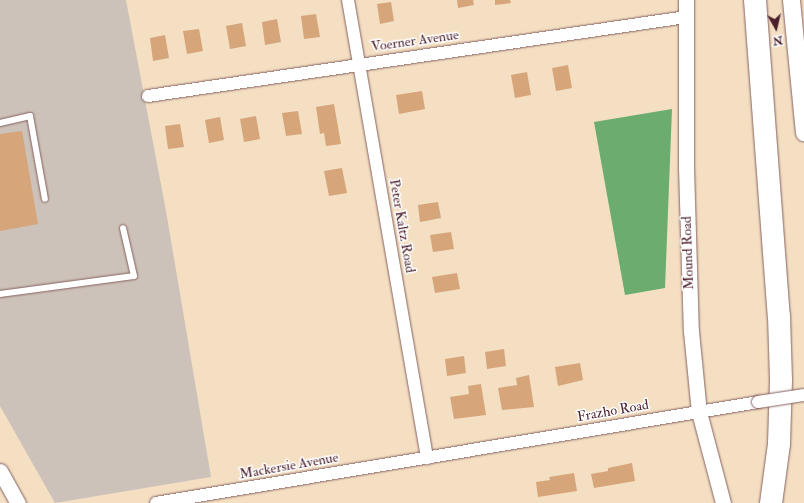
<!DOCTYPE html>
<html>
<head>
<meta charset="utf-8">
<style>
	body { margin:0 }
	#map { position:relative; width:804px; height:503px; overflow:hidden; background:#f4dfc3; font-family:"IM FELL Double Pica",serif }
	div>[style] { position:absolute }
	.industrial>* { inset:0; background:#cdc2b9 }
	.forest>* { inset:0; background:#6cac6f }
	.building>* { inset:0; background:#d6a57a }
	.roads { filter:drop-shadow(0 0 1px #866260) drop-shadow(0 0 1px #866260) }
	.service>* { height:6px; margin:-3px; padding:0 3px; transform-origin:3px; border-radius:3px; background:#fff }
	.minor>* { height:12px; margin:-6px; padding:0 6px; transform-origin:6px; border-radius:6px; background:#fff }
	.tertiary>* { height:15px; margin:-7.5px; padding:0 7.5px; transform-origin:7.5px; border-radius:7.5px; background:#fff }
	.secondary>* { height:17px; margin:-8.5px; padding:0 8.5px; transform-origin:8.5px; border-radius:8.5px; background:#fff }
	.motorway>* { height:22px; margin:-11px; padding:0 11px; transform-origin:11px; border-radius:11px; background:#fff }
	.bridges { filter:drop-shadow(0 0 1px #866260) drop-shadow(0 0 1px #866260) }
	.minor-bridge>* { height:12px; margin:-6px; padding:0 6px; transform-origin:6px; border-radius:6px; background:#fff }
	span { translate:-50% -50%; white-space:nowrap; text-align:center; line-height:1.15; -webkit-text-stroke:3px #fff; paint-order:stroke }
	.street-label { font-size:14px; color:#4a1f2b }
	.north { position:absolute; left:756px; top:8px; width:40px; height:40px; -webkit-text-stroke:3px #fff; paint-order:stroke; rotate:172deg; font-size:11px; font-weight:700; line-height:16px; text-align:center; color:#4a1f2b }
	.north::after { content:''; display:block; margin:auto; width:14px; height:18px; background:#4a1f2b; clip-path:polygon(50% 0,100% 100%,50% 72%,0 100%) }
</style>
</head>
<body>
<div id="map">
	<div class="industrial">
		<i style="clip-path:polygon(0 0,126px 0,166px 211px,211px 477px,55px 503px,0 406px)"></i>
	</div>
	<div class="forest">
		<i style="clip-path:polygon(672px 109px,665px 288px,625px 295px,594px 122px)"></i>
	</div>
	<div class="building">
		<i style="clip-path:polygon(457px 0,473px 0,474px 5px,458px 8px)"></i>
		<i style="clip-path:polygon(495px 0,510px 0,511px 3px,495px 5px)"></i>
		<i style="clip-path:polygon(391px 2px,394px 21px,380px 24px,377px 4px)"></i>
		<i style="clip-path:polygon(316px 14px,320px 37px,304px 39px,301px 16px)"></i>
		<i style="clip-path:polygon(277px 19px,281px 42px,265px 45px,262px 22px)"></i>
		<i style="clip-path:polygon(242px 23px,246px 46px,230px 49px,226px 26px)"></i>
		<i style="clip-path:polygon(199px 29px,203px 51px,187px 54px,183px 31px)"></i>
		<i style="clip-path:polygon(165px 35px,169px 58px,153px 61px,150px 38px)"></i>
		<i style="clip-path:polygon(568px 65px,572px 88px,556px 91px,552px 68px)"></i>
		<i style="clip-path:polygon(527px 72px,531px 95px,515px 98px,511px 75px)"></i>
		<i style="clip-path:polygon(422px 91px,425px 109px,399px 114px,396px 95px)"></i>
		<i style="clip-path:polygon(334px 104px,341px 144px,326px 146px,324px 133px,320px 134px,316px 107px)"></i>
		<i style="clip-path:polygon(298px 111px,302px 134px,286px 136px,282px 113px)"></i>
		<i style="clip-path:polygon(256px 116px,260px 139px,244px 142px,240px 119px)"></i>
		<i style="clip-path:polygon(220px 117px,224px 140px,209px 143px,205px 120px)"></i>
		<i style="clip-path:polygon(180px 124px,184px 147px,168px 149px,165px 126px)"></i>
		<i style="clip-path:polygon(22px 131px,38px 224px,0 231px,0 134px)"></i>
		<i style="clip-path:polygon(342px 168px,347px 193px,329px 196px,324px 171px)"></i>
		<i style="clip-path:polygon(438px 202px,441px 218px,420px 222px,418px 205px)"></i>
		<i style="clip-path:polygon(451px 232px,454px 249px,433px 252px,430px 235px)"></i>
		<i style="clip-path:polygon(457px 273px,460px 289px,435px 293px,432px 277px)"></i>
		<i style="clip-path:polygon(504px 349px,506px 366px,487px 369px,485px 352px)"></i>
		<i style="clip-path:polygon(464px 356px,466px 373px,447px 376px,445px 359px)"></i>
		<i style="clip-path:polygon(580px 363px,583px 380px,558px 386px,555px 367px)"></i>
		<i style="clip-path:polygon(529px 375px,534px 407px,502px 410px,498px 388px,517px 385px,516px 378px)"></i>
		<i style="clip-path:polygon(481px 384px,486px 415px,454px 419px,450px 397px,469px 394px,468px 386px)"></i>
		<i style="clip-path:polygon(632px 463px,635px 481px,594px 488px,591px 474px,608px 471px,608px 468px)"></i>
		<i style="clip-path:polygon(574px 473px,577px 491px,538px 497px,536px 482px,550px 480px,549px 477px)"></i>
	</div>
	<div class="roads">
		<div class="service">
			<i style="left:0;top:123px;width:31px;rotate:-13deg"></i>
			<i style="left:30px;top:116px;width:84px;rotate:79.8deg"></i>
			<i style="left:0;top:294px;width:135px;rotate:-7.7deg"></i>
			<i style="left:134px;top:276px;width:49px;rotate:-102.9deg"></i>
		</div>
		<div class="minor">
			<i style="left:348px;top:0;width:465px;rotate:80.2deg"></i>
			<i style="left:148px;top:96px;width:544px;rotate:-8.35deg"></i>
			<i style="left:156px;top:503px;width:610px;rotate:-9.52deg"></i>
		</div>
		<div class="tertiary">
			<i style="left:686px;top:0;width:167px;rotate:90deg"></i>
			<i style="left:686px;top:167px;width:164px;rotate:88.3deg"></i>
			<i style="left:691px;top:331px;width:81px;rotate:84.4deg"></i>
			<i style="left:699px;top:412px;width:94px;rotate:75.2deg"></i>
			<i style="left:0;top:471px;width:37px;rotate:61deg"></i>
		</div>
		<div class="secondary">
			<i style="left:791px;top:0;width:133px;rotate:84.4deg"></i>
		</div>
		<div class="motorway">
			<i style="left:755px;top:0;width:317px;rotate:85.7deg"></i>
			<i style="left:779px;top:316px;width:64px;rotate:88.2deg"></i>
			<i style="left:781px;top:380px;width:64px;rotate:91.8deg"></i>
			<i style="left:779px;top:444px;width:60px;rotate:97.7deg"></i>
		</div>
	</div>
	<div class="bridges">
		<div class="minor-bridge">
			<i style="left:758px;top:402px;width:47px;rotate:-8.7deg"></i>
		</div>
	</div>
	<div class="street-label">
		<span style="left:415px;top:41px;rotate:-8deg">Voerner Avenue</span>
		<span style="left:402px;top:226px;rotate:80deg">Peter Kaltz Road</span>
		<span style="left:688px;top:253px;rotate:-92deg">Mound Road</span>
		<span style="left:613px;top:411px;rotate:-10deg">Frazho Road</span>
		<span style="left:289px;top:466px;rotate:-10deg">Mackersie Avenue</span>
	</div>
	<div class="north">N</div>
</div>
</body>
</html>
